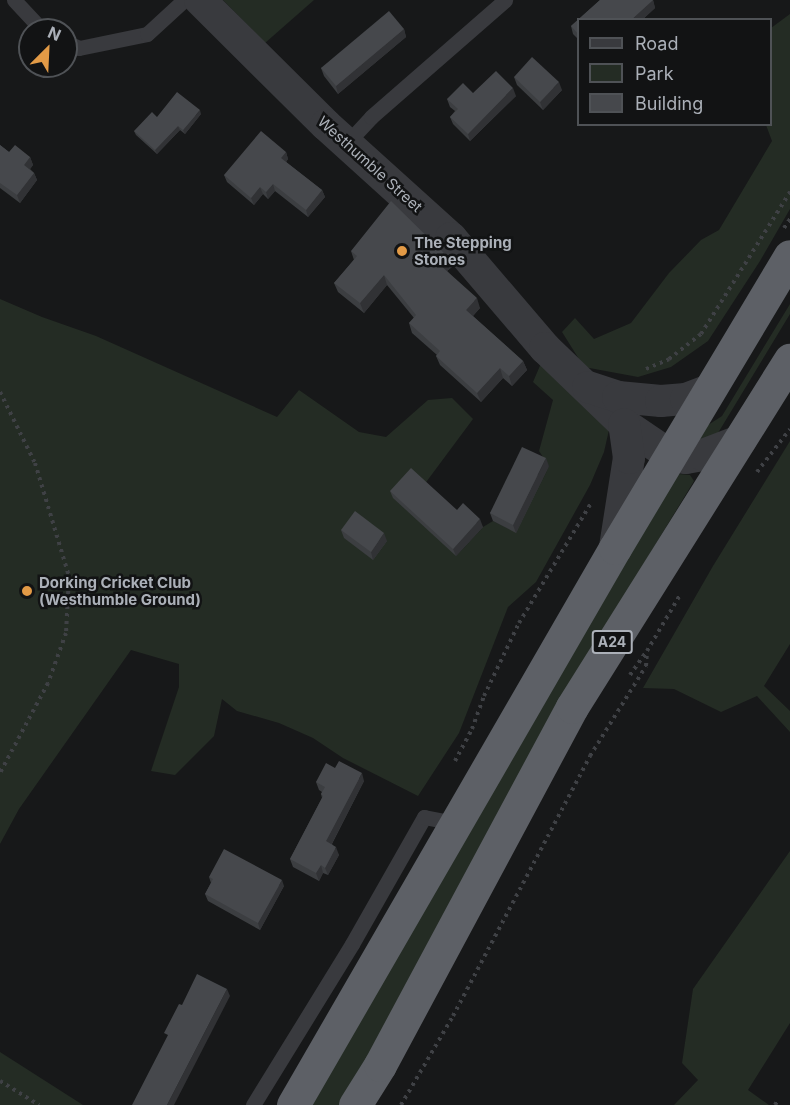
<!DOCTYPE html>
<html>
<head>
<meta charset="utf-8">
<style>
	body { margin:0 }
	#map { position:relative; width:790px; height:1105px; overflow:hidden; background:#171819; font-family:Inter,sans-serif }
	div>[style] { position:absolute }
	.green>* { inset:0; background:#242c24 }
	.path>* { height:4px; margin-top:-2px; transform-origin:0; background:repeating-linear-gradient(90deg,#3f4145 0 3px,transparent 0 7.5px) }
	.service>* { height:15px; margin:-7.5px; padding:0 7.5px; transform-origin:7.5px; border-radius:7.5px; background:#393a3e }
	.minor>* { height:32px; margin:-16px; padding:0 16px; transform-origin:16px; border-radius:16px; background:#393a3e }
	.trunk>* { height:33px; margin:-16.5px; padding:0 16.5px; transform-origin:16.5px; border-radius:16.5px; background:#5d6066 }
	.wall>* { inset:0; background:#3c3e41 }
	.shaded-wall>* { inset:0; background:#313235 }
	.building>* { inset:0; background:#46484c }
	.dots>* { width:16px; height:16px; translate:-50% -50%; box-sizing:border-box; border:3px solid #121314; border-radius:50% }
	span { translate:-50% -50%; white-space:nowrap; text-align:center; line-height:1.15; -webkit-text-stroke:5px #121314; paint-order:stroke }
	.shield-label span { padding:2px 4px; background:#121314; border:2px solid; border-radius:4px; -webkit-text-stroke-width:0 }
	.shield-label { font-size:14px; color:#abb0b8; font-weight:700 }
	.street-label { font-size:15px; color:#abb0b8 }
	.poi-label { font-size:15px; color:#abb0b8; font-weight:700 }
	.left { translate:0 -50%; text-align:left }
	.legend { position:absolute; left:577px; top:18px; width:195px; height:108px; box-sizing:border-box; background:#121314; border:2px solid #4f5256; margin:0; padding:8px 10px; list-style:none; font-size:18px; color:#abb0b8 }
	.legend li { display:flex; align-items:center; gap:12px; height:30px }
	.legend b { width:30px; border:2px solid #4f5256 }
	.north { position:absolute; left:18px; top:18px; width:60px; height:60px; box-sizing:border-box; background:#121314; border:2px solid #4f5256; border-radius:50%; rotate:24deg; font-size:16px; font-weight:700; line-height:24px; text-align:center; color:#abb0b8 }
	.north::after { content:''; display:block; margin:auto; width:21px; height:27px; background:#e29a46; clip-path:polygon(50% 0,100% 100%,50% 72%,0 100%) }
</style>
</head>
<body>
<div id="map">
	<div class="green">
		<i style="clip-path:polygon(223px 0,314px 0,265px 43px)"></i>
		<i style="clip-path:polygon(790px 14px,790px 209px,760px 261px,708px 341px,671px 367px,638px 377px,584px 367px,562px 332px,575px 318px,594px 339px,631px 323px,669px 273px,701px 240px,719px 230px,772px 141px,766px 125px,770px 124px,771px 28px)"></i>
		<i style="clip-path:polygon(0 299px,42px 317px,96px 336px,277px 417px,299px 390px,359px 432px,386px 437px,428px 400px,452px 398px,473px 419px,424px 485px,456px 556px,483px 527px,493px 521px,516px 532px,549px 466px,539px 451px,553px 400px,533px 382px,542px 361px,609px 430px,604px 452px,590px 485px,536px 582px,508px 607px,459px 733px,418px 796px,343px 758px,313px 738px,279px 723px,237px 711px,222px 699px,214px 736px,175px 775px,151px 771px,179px 687px,179px 664px,131px 650px,19px 809px,0 844px)"></i>
		<i style="clip-path:polygon(790px 304px,790px 314px,718px 433px,695px 444px,705px 427px,722px 416px)"></i>
		<i style="clip-path:polygon(790px 441px,790px 644px,764px 686px,790px 711px,790px 732px,757px 696px,721px 712px,674px 689px,643px 688px,713px 566px)"></i>
		<i style="clip-path:polygon(678px 474px,690px 475px,694px 481px,643px 565px,340px 1105px,310px 1105px,507px 760px)"></i>
		<i style="clip-path:polygon(790px 851px,790px 1023px,748px 1090px,769px 1105px,674px 1105px,698px 1080px,682px 1063px,693px 989px)"></i>
		<i style="clip-path:polygon(0 1052px,83px 1105px,0 1105px)"></i>
	</div>
	<div class="path">
		<i style="left:784px;top:228px;width:11px;rotate:-56deg"></i>
		<i style="left:646px;top:369px;width:25px;rotate:-23deg"></i>
		<i style="left:669px;top:359px;width:41px;rotate:-38deg"></i>
		<i style="left:701px;top:334px;width:168px;rotate:-57.9deg"></i>
		<i style="left:0;top:392px;width:79px;rotate:63.8deg"></i>
		<i style="left:35px;top:463px;width:118px;rotate:73.3deg"></i>
		<i style="left:69px;top:576px;width:57px;rotate:93deg"></i>
		<i style="left:66px;top:633px;width:53px;rotate:109.8deg"></i>
		<i style="left:48px;top:683px;width:102px;rotate:118.1deg"></i>
		<i style="left:757px;top:472px;width:54px;rotate:-52.5deg"></i>
		<i style="left:630px;top:675px;width:29px;rotate:-55deg"></i>
		<i style="left:647px;top:651px;width:65px;rotate:-59.5deg"></i>
		<i style="left:455px;top:761px;width:36px;rotate:-62deg"></i>
		<i style="left:472px;top:729px;width:35px;rotate:-70deg"></i>
		<i style="left:484px;top:696px;width:81px;rotate:-64.4deg"></i>
		<i style="left:519px;top:623px;width:140px;rotate:-59deg"></i>
		<i style="left:0;top:1081px;width:46px;rotate:31.6deg"></i>
		<i style="left:401px;top:1105px;width:103px;rotate:-59.7deg"></i>
		<i style="left:453px;top:1016px;width:294px;rotate:-62.2deg"></i>
		<i style="left:590px;top:756px;width:106px;rotate:-58.1deg"></i>
		<i style="left:646px;top:666px;width:15px;rotate:-86deg"></i>
		<i style="left:775px;top:1105px;width:6px;rotate:-59deg"></i>
	</div>
	<div class="service">
		<i style="left:14px;top:0;width:41px;rotate:47deg"></i>
		<i style="left:66px;top:42px;width:14px;rotate:25deg"></i>
		<i style="left:79px;top:48px;width:69px;rotate:-11.6deg"></i>
		<i style="left:147px;top:34px;width:50px;rotate:-42.6deg"></i>
		<i style="left:347px;top:143px;width:35px;rotate:-47deg"></i>
		<i style="left:371px;top:117px;width:178px;rotate:-41.1deg"></i>
		<i style="left:253px;top:1105px;width:189px;rotate:-58.4deg"></i>
		<i style="left:352px;top:944px;width:146px;rotate:-60.4deg"></i>
		<i style="left:424px;top:817px;width:33px;rotate:11deg"></i>
	</div>
	<div class="minor">
		<i style="left:200px;top:0;width:177px;rotate:44.8deg"></i>
		<i style="left:326px;top:125px;width:169px;rotate:42.1deg"></i>
		<i style="left:451px;top:238px;width:145px;rotate:49.5deg"></i>
		<i style="left:545px;top:348px;width:110px;rotate:43.9deg"></i>
		<i style="left:624px;top:424px;width:57px;rotate:34.2deg"></i>
		<i style="left:671px;top:456px;width:15px;rotate:8deg"></i>
		<i style="left:686px;top:458px;width:17px;rotate:-10deg"></i>
		<i style="left:703px;top:455px;width:40px;rotate:-21deg"></i>
		<i style="left:588px;top:387px;width:32px;rotate:18deg"></i>
		<i style="left:618px;top:397px;width:43px;rotate:5.3deg"></i>
		<i style="left:661px;top:401px;width:25px;rotate:-5deg"></i>
		<i style="left:686px;top:399px;width:26px;rotate:-21deg"></i>
		<i style="left:615px;top:547px;width:90px;rotate:-81.1deg"></i>
		<i style="left:629px;top:458px;width:34px;rotate:-98deg"></i>
	</div>
	<div class="trunk">
		<i style="left:293px;top:1105px;width:643px;rotate:-59.97deg"></i>
		<i style="left:615px;top:548px;width:340px;rotate:-59.1deg"></i>
		<i style="left:355px;top:1105px;width:47px;rotate:-58deg"></i>
		<i style="left:380px;top:1065px;width:406px;rotate:-61.8deg"></i>
		<i style="left:572px;top:707px;width:410px;rotate:-57.9deg"></i>
	</div>
	<div class="wall">
		<i style="clip-path:polygon(600px 0,653px 0,655px 8px,642px 20px,579px 20px,579px 40px,573px 34px,571px 26px)"></i>
		<i style="clip-path:polygon(404px 29px,406px 37px,338px 94px,324px 76px,321px 68px)"></i>
		<i style="clip-path:polygon(514px 77px,562px 90px,543px 110px,517px 85px)"></i>
		<i style="clip-path:polygon(473px 93px,516px 96px,470px 141px,453px 124px,450px 117px,455px 111px,450px 107px,447px 99px)"></i>
		<i style="clip-path:polygon(201px 114px,185px 134px,180px 130px,157px 154px,136px 135px,134px 131px)"></i>
		<i style="clip-path:polygon(0 145px,9px 152px,30px 157px,33px 165px,30px 169px,34px 173px,37px 180px,20px 203px,0 188px)"></i>
		<i style="clip-path:polygon(286px 152px,288px 159px,286px 162px,322px 190px,325px 197px,308px 217px,275px 191px,268px 199px,263px 194px,254px 205px,227px 182px,224px 175px)"></i>
		<i style="clip-path:polygon(351px 251px,452px 267px,447px 271px,480px 308px,473px 316px,523px 361px,527px 370px,512px 386px,503px 378px,481px 402px,440px 365px,436px 356px,437px 355px,412px 333px,409px 323px,414px 318px,387px 285px,364px 313px,338px 292px,334px 283px,354px 260px)"></i>
		<i style="clip-path:polygon(549px 466px,516px 533px,493px 521px,490px 513px)"></i>
		<i style="clip-path:polygon(390px 491px,457px 510px,483px 527px,456px 556px,393px 498px)"></i>
		<i style="clip-path:polygon(341px 530px,387px 541px,373px 560px,344px 538px)"></i>
		<i style="clip-path:polygon(335px 768px,364px 781px,332px 844px,339px 855px,328px 875px,323px 873px,319px 881px,293px 867px,290px 859px,322px 798px,321px 794px,322px 792px,319px 790px,316px 782px)"></i>
		<i style="clip-path:polygon(209px 877px,284px 886px,260px 930px,208px 901px,205px 894px,211px 883px)"></i>
	</div>
	<div class="shaded-wall">
		<i style="clip-path:polygon(653px 0,655px 8px,642px 20px,631px 20px)"></i>
		<i style="clip-path:polygon(404px 29px,406px 37px,338px 94px,336px 86px)"></i>
		<i style="clip-path:polygon(559px 82px,562px 90px,543px 110px,540px 102px)"></i>
		<i style="clip-path:polygon(513px 88px,516px 96px,470px 141px,468px 134px)"></i>
		<i style="clip-path:polygon(200px 110px,201px 114px,185px 134px,183px 130px)"></i>
		<i style="clip-path:polygon(178px 126px,180px 130px,157px 154px,155px 150px)"></i>
		<i style="clip-path:polygon(286px 152px,288px 159px,284px 165px,281px 158px)"></i>
		<i style="clip-path:polygon(30px 157px,33px 165px,27px 173px,24px 165px)"></i>
		<i style="clip-path:polygon(34px 173px,37px 180px,20px 203px,17px 195px)"></i>
		<i style="clip-path:polygon(273px 184px,275px 191px,268px 199px,266px 192px)"></i>
		<i style="clip-path:polygon(260px 187px,263px 194px,254px 205px,251px 198px)"></i>
		<i style="clip-path:polygon(322px 190px,325px 197px,308px 217px,306px 210px)"></i>
		<i style="clip-path:polygon(448px 257px,452px 267px,443px 274px,439px 264px)"></i>
		<i style="clip-path:polygon(384px 275px,387px 285px,364px 313px,360px 303px)"></i>
		<i style="clip-path:polygon(477px 298px,480px 308px,470px 319px,466px 310px)"></i>
		<i style="clip-path:polygon(523px 361px,527px 370px,512px 386px,509px 376px)"></i>
		<i style="clip-path:polygon(500px 368px,503px 378px,481px 402px,477px 393px)"></i>
		<i style="clip-path:polygon(546px 458px,549px 466px,516px 533px,513px 525px)"></i>
		<i style="clip-path:polygon(480px 519px,483px 527px,456px 556px,453px 549px)"></i>
		<i style="clip-path:polygon(384px 533px,387px 541px,373px 560px,371px 552px)"></i>
		<i style="clip-path:polygon(362px 773px,364px 781px,329px 849px,326px 841px)"></i>
		<i style="clip-path:polygon(336px 847px,339px 855px,328px 875px,325px 868px)"></i>
		<i style="clip-path:polygon(321px 865px,323px 873px,319px 881px,316px 873px)"></i>
		<i style="clip-path:polygon(282px 880px,284px 886px,260px 930px,258px 923px)"></i>
		<i style="clip-path:polygon(227px 989px,230px 996px,174px 1105px,167px 1105px)"></i>
	</div>
	<div class="building">
		<i style="clip-path:polygon(600px 0,653px 0,631px 20px,579px 20px,579px 35px,571px 26px)"></i>
		<i style="clip-path:polygon(389px 11px,404px 29px,336px 86px,321px 68px)"></i>
		<i style="clip-path:polygon(532px 57px,559px 82px,540px 102px,514px 77px)"></i>
		<i style="clip-path:polygon(496px 71px,513px 88px,468px 134px,450px 117px,458px 109px,447px 99px,463px 83px,473px 93px)"></i>
		<i style="clip-path:polygon(177px 92px,200px 110px,183px 130px,178px 126px,155px 150px,134px 131px,152px 112px,157px 117px)"></i>
		<i style="clip-path:polygon(261px 131px,286px 152px,281px 158px,322px 190px,306px 210px,273px 184px,266px 192px,260px 187px,251px 198px,224px 175px)"></i>
		<i style="clip-path:polygon(0 145px,9px 152px,15px 145px,30px 157px,24px 165px,34px 173px,17px 195px,0 183px)"></i>
		<i style="clip-path:polygon(391px 201px,448px 257px,439px 264px,477px 298px,466px 310px,523px 361px,509px 376px,500px 368px,477px 393px,436px 356px,440px 351px,409px 323px,416px 315px,384px 275px,360px 303px,334px 283px,357px 256px,351px 251px)"></i>
		<i style="clip-path:polygon(522px 447px,546px 458px,513px 525px,490px 513px)"></i>
		<i style="clip-path:polygon(411px 468px,457px 510px,463px 503px,480px 519px,453px 549px,390px 491px)"></i>
		<i style="clip-path:polygon(355px 511px,384px 533px,371px 552px,341px 530px)"></i>
		<i style="clip-path:polygon(339px 761px,362px 773px,326px 841px,336px 847px,325px 868px,321px 865px,316px 873px,290px 859px,323px 796px,321px 794px,325px 787px,316px 782px,326px 763px,335px 768px)"></i>
		<i style="clip-path:polygon(224px 849px,282px 880px,258px 923px,205px 894px,213px 879px,209px 877px)"></i>
		<i style="clip-path:polygon(197px 974px,227px 989px,167px 1105px,132px 1105px,168px 1035px,164px 1033px,179px 1004px,182px 1005px)"></i>
	</div>
	<div class="dots">
		<i style="left:402px;top:251px;background:#e29a46"></i>
		<i style="left:27px;top:591px;background:#e29a46"></i>
	</div>
	<div class="shield-label">
		<span style="left:612px;top:642px">A24</span>
	</div>
	<div class="street-label">
		<span style="left:370px;top:164px;rotate:42deg">Westhumble Street</span>
	</div>
	<div class="poi-label">
		<span class="left" style="left:414px;top:251px">The Stepping<br>Stones</span>
		<span class="left" style="left:39px;top:591px">Dorking Cricket Club<br>(Westhumble Ground)</span>
	</div>
	<ul class="legend">
	<li><b style="height:8px;background:#393a3e"></b>Road</li>
	<li><b style="height:16px;background:#242c24"></b>Park</li>
	<li><b style="height:16px;background:#46484c"></b>Building</li>
	</ul>
	<div class="north">N</div>
</div>
</body>
</html>
